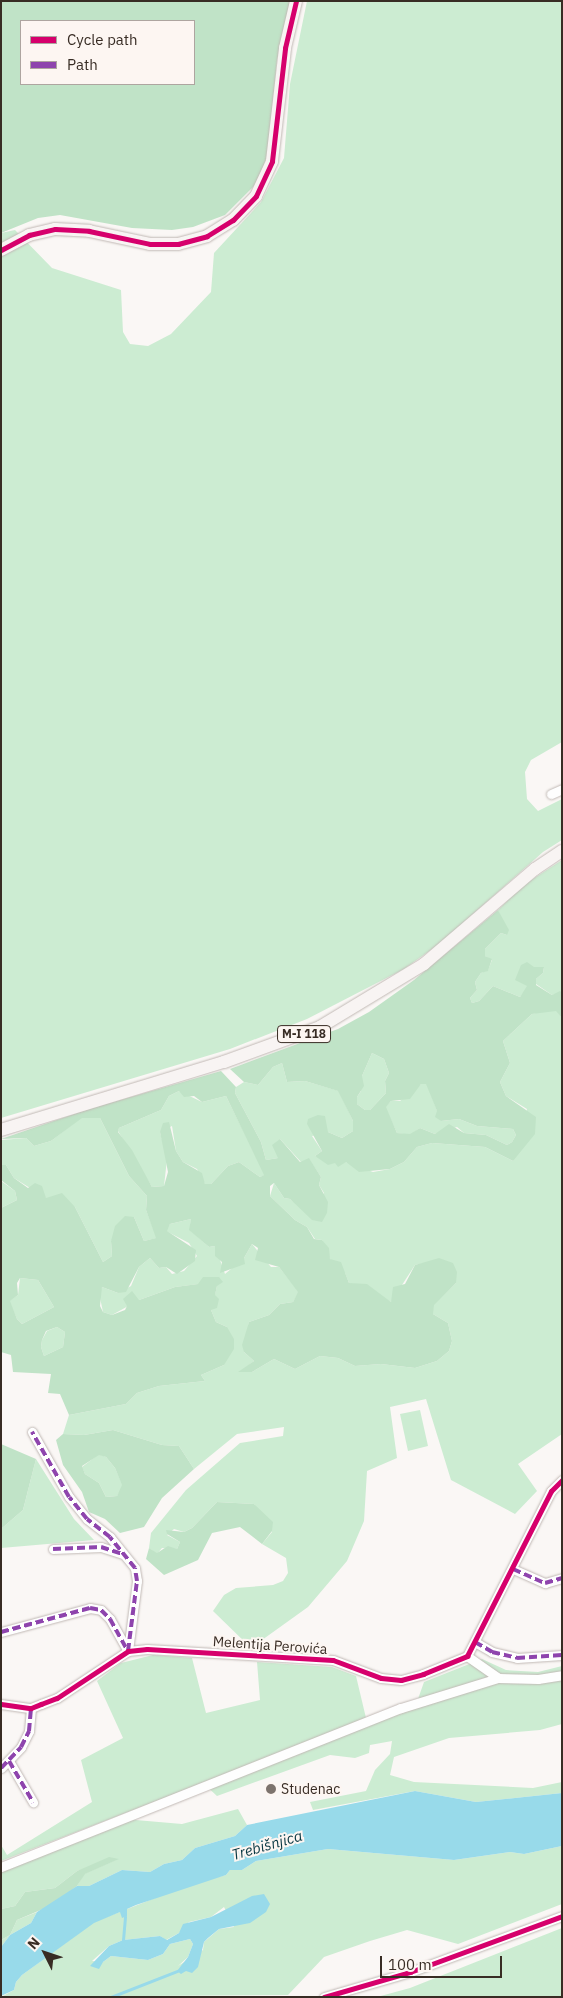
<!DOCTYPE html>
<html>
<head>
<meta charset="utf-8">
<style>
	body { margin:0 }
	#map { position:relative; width:563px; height:1998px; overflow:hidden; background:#faf7f5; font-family:"IBM Plex Sans",sans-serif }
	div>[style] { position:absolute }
	.green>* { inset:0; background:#ccecd2 }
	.forest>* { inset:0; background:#c0e3c7 }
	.water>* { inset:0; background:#98daea }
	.stream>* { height:2.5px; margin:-1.25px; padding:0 1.25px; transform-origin:1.25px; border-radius:1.25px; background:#98daea }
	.roads { filter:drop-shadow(0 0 1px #c1b9b5) drop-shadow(0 0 1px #c1b9b5) }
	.minor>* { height:9px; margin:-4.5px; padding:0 4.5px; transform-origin:4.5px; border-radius:4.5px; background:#fefefe }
	.primary>* { height:12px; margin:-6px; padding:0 6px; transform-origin:6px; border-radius:6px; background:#f8f4f3 }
	.quiet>* { height:4px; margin-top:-2px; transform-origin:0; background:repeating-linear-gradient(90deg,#8e44ad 0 8px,transparent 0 12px) }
	.cycleway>* { height:5px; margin:-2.5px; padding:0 2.5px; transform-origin:2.5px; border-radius:2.5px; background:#d6006c }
	.dots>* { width:14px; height:14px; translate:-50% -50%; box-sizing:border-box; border:2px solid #fdf6f2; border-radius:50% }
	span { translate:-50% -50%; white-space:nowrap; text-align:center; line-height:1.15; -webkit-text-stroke:4px #fdf6f2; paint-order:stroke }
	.shield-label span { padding:1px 4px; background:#fdf6f2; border:1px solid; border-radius:4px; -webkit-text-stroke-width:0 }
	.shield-label { font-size:12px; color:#382c24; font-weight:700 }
	.street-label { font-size:14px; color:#382c24 }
	.poi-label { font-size:14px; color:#382c24 }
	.left { translate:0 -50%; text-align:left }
	.water-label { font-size:15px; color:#083742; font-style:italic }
	.frame { position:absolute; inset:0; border:2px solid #382c24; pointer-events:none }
	.legend { position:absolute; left:20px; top:20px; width:175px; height:65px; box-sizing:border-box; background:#fdf6f2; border:1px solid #aea5a0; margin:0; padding:6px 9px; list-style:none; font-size:15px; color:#382c24 }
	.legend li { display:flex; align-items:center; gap:10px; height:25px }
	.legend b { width:25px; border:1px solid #aea5a0 }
	.north { position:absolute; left:20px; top:1928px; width:50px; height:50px; -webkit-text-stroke:4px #fdf6f2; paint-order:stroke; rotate:311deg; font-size:14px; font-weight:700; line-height:20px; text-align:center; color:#382c24 }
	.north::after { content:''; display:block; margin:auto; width:18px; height:22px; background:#382c24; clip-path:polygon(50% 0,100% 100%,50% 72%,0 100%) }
	.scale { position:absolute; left:380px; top:1956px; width:122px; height:22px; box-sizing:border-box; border:2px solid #382c24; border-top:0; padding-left:6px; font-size:15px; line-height:18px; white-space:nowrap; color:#382c24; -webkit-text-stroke:4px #fdf6f2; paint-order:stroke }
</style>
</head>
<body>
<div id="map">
	<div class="green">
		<i style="clip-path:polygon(307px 1px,562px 1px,562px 742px,531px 760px,525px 772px,527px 799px,538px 811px,562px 799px,562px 840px,543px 852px,439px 944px,404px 969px,307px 1019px,230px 1049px,1px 1118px,1px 233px,15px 230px,52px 268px,121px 290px,123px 332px,130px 344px,148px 346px,171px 334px,211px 292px,214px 253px,261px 202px,284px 158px,290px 84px)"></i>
		<i style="clip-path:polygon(562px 860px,562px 993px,552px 995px,536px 984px,536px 979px,543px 973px,544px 967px,520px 997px,493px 986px,479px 1001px,472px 1003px,470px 998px,477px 990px,475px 982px,481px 973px,488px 970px,492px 960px,485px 956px,485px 949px,501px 933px,507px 935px,498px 910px,522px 886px)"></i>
		<i style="clip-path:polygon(544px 1011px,557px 1011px,562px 1018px,562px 1434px,518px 1464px,537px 1491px,515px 1514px,451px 1480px,426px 1399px,390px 1407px,397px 1458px,367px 1471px,364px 1521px,347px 1561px,308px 1607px,251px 1648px,213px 1611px,224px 1595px,236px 1588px,273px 1585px,283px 1581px,288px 1573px,286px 1558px,262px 1544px,272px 1532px,254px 1504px,217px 1502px,192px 1528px,184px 1532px,174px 1529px,167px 1535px,180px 1542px,177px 1549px,162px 1548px,157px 1554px,149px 1548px,151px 1533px,186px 1490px,240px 1443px,283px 1436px,284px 1427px,237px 1434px,194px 1469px,179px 1446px,162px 1445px,113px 1430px,84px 1435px,63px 1434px,69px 1415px,126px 1404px,137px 1393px,159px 1386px,205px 1381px,201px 1375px,224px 1365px,227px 1327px,216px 1322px,211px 1310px,217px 1286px,199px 1284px,175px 1287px,139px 1300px,112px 1315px,103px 1312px,99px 1293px,102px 1287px,118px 1293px,131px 1286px,139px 1267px,150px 1258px,159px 1268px,166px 1267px,172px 1274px,184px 1271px,197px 1256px,189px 1243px,166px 1231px,170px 1224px,191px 1219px,190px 1230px,209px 1247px,215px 1246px,225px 1274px,244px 1258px,252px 1244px,271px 1267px,279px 1267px,299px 1292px,293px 1302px,280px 1304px,269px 1315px,249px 1322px,244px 1352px,254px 1361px,240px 1372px,252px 1372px,274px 1359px,295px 1369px,320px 1356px,338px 1358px,355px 1366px,381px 1364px,415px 1368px,437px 1361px,449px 1351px,452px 1341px,448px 1323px,433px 1314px,433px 1305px,456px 1283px,425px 1263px,415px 1265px,391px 1302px,349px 1283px,345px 1273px,330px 1259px,322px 1240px,315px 1239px,307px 1227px,295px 1220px,270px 1196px,274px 1183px,284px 1198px,290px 1199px,310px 1215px,324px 1193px,319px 1185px,321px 1177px,309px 1159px,301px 1162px,280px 1139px,278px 1158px,266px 1160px,261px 1142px,235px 1093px,236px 1087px,244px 1082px,258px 1085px,273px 1067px,282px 1063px,287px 1082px,305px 1081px,339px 1091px,353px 1121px,353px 1131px,342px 1138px,328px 1132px,312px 1136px,322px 1151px,315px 1156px,335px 1163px,346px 1162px,373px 1172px,390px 1169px,404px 1162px,417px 1147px,432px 1143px,485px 1147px,513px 1161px,527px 1109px,506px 1096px,500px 1082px,510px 1063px,503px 1041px,532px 1014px)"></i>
		<i style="clip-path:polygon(372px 1053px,384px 1059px,389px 1073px,385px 1081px,386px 1093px,370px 1110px,365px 1110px,357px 1104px,357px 1097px,361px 1091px,362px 1076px)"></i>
		<i style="clip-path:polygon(421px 1084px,427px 1084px,441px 1121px,459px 1119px,477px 1126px,513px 1129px,516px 1135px,512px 1142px,507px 1145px,486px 1135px,464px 1133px,457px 1127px,435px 1134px,420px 1128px,410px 1135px,397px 1133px,385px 1107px,391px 1101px,400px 1101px)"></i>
		<i style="clip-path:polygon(179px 1091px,202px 1102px,226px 1096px,265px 1175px,260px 1177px,239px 1162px,228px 1166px,211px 1184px,205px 1184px,197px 1169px,183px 1162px,176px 1151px,172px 1126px,160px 1132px,167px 1159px,164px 1186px,152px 1187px,118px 1131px,119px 1128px,161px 1110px,169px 1096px)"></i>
		<i style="clip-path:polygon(82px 1117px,100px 1118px,129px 1176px,147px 1196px,146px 1210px,157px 1238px,144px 1241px,134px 1217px,111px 1241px,112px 1256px,103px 1262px,75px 1207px,46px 1198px,14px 1178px,6px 1165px,1px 1165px,1px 1140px,26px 1138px,34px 1146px,51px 1141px)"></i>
		<i style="clip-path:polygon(1px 1181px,15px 1191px,17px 1200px,1px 1208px)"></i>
		<i style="clip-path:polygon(20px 1278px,38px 1280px,54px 1307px,22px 1324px,17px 1319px,9px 1301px,18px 1295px)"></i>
		<i style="clip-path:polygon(57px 1327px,65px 1332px,63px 1347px,44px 1356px,41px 1347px,42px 1340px,47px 1331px)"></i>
		<i style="clip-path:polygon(420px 1410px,428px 1446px,408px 1451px,400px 1414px)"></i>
		<i style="clip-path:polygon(99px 1454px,106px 1457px,115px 1468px,123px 1486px,117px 1496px,106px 1497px,99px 1483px,85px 1474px,82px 1467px)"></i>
		<i style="clip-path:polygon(36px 1459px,74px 1519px,94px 1540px,1px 1548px,1px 1529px,23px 1510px)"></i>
		<i style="clip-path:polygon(153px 1655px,192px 1658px,206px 1713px,260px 1700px,257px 1662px,332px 1667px,356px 1676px,366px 1718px,418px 1699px,424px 1682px,482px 1659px,506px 1670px,538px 1672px,562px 1666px,562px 1724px,540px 1730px,449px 1738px,394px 1757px,390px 1775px,414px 1782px,533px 1788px,562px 1782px,562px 1793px,476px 1802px,415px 1791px,313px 1810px,310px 1802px,366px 1791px,375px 1770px,390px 1754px,392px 1741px,370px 1745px,369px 1753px,355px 1758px,330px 1755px,217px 1796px,203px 1783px,1px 1861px,1px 1845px,7px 1855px,92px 1802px,81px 1760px,123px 1738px,97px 1681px,121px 1663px)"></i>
		<i style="clip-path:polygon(238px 1809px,247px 1825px,235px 1836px,195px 1848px,182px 1860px,164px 1864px,150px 1872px,122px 1870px,89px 1886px,77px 1886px,84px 1874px,118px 1859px,77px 1871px,55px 1888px,25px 1892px,15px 1906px,1px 1909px,1px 1867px,124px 1819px,182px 1824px)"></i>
		<i style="clip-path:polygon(evenodd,562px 1846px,562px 1904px,458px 1944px,407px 1930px,370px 1941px,324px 1957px,288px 1995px,1px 1997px,14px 1990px,16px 1982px,22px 1975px,94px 1922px,191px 1884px,226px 1875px,230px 1870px,242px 1870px,256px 1861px,328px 1849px,454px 1860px,510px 1852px,524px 1854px,562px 1846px,224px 1907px,234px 1927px,219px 1929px,204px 1942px,203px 1950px,178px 1966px,188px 1957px,193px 1944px,190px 1939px,170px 1944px,163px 1954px,148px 1960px,111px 1956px,103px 1962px,92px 1961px,109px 1946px,123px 1940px,160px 1936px,166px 1940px,179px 1933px,189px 1922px,211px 1917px,224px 1907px)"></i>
		<i style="clip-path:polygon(37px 1912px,31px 1923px,10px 1935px,1px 1947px,1px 1940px,10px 1935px,17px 1920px)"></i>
		<i style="clip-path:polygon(562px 1928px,562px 1997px,377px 1997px,410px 1988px)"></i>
	</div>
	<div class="forest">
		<i style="clip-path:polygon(evenodd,1px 1px,291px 1px,277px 60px,268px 153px,258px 182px,225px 215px,193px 227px,172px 230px,132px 228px,60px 215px,38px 218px,1px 233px,1px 1px,21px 21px,194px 21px,194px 84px,21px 84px,21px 21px)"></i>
		<i style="clip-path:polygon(evenodd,498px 910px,509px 930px,507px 935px,501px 933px,485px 949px,485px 956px,492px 959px,488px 971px,481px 973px,475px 982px,477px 990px,470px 998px,472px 1003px,479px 1001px,493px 986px,520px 997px,527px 986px,515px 980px,521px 965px,527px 962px,534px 967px,544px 967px,543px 973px,536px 979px,536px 985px,552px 995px,560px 991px,562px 993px,562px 1018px,556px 1011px,532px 1014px,503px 1041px,510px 1063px,500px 1082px,506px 1096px,536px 1117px,535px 1134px,513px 1161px,485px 1147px,432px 1143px,417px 1147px,404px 1162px,390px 1169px,359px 1172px,346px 1162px,338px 1167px,335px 1163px,328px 1165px,315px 1156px,322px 1151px,307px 1124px,308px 1119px,318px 1115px,325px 1116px,328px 1132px,342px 1138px,353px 1131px,353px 1121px,338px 1091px,305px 1081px,287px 1082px,282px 1063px,273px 1067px,258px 1085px,244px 1082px,230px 1069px,338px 1029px,369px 1012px,414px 980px,498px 910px,372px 1053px,384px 1059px,389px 1073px,385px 1081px,386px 1093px,370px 1110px,365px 1110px,357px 1104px,357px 1097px,364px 1086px,362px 1076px,372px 1053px,498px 910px,421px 1084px,426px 1084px,437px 1111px,435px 1117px,441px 1121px,459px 1119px,477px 1126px,513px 1129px,516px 1135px,512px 1142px,507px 1145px,486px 1135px,464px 1133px,449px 1124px,435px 1134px,420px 1128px,410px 1134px,397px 1133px,386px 1107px,391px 1101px,410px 1099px,421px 1084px)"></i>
		<i style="clip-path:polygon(evenodd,221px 1071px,236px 1087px,235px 1093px,261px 1142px,266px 1160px,278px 1158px,272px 1145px,280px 1139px,300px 1162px,309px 1158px,321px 1177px,319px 1185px,328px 1202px,327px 1213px,322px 1222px,312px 1220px,290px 1199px,284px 1198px,274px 1183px,270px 1186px,270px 1196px,295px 1220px,307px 1227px,314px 1239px,322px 1240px,329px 1248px,330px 1259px,341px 1262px,349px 1283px,367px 1284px,391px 1302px,393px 1287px,405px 1284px,415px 1265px,439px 1258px,453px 1263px,457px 1272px,456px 1283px,434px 1305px,433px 1314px,448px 1323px,452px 1341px,449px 1351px,437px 1361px,415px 1368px,381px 1364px,355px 1366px,338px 1358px,320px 1356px,295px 1369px,274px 1359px,252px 1372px,238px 1372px,254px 1361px,244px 1352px,242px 1345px,249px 1322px,269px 1315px,280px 1304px,293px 1302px,298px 1292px,279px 1267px,255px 1260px,258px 1248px,252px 1244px,244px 1258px,245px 1264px,220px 1273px,222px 1262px,215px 1256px,215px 1246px,209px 1247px,189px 1230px,191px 1219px,170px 1224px,167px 1231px,196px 1250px,195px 1261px,177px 1274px,166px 1267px,159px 1268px,150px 1258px,139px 1267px,126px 1292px,118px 1293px,102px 1287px,100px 1306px,103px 1312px,112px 1315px,125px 1310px,127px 1306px,123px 1299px,132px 1291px,139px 1300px,175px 1287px,198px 1284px,203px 1277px,219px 1277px,223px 1282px,217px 1286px,215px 1295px,219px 1299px,217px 1308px,211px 1310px,216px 1322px,227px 1327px,234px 1339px,234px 1349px,224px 1365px,201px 1375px,205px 1381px,159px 1386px,137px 1393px,126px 1404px,69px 1415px,60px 1394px,48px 1393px,51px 1374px,13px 1372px,11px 1355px,1px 1352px,1px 1208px,17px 1200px,15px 1191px,1px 1180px,1px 1165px,6px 1165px,14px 1178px,28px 1188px,35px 1183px,42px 1186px,46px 1198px,62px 1193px,75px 1207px,103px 1262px,112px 1256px,111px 1241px,115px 1226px,125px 1216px,134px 1217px,144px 1241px,156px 1238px,146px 1210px,147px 1196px,129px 1176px,100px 1118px,82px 1118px,51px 1141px,34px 1146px,26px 1138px,1px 1139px,89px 1109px,221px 1071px,179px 1091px,184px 1097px,194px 1096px,202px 1102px,226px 1096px,264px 1175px,260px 1177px,239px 1162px,228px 1166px,211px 1184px,205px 1184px,202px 1173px,183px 1162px,176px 1151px,169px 1122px,163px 1123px,160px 1132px,168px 1172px,164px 1186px,152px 1187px,132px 1150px,118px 1132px,119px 1128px,161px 1110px,169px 1096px,179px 1091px,221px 1071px,20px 1278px,38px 1280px,54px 1307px,22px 1324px,17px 1319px,10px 1301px,18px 1295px,17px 1283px,20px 1278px,221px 1071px,57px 1327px,65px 1332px,63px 1347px,44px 1356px,41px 1347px,42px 1340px,46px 1331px,57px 1327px)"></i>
		<i style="clip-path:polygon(evenodd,113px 1430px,162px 1445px,179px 1446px,194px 1469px,162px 1498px,144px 1527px,120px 1533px,105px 1519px,89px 1512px,82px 1492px,63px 1465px,56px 1440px,63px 1434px,84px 1435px,113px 1430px,99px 1455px,106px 1457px,115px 1468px,122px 1485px,117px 1496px,106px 1497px,99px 1483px,85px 1474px,82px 1466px,99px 1455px)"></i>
		<i style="clip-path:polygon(1px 1444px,36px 1459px,23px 1510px,1px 1529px)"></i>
		<i style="clip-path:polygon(217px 1502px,254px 1504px,273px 1522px,272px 1531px,262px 1544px,240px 1527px,212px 1533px,198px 1560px,164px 1575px,146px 1559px,149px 1548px,157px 1553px,168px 1546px,177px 1549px,180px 1542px,167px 1534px,166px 1530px,184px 1532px,192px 1528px)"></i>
		<i style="clip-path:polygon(109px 1857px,119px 1859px,85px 1874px,77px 1886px,50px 1906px,17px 1920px,10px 1935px,1px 1940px,1px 1909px,15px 1906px,25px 1892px,55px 1888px,77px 1871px)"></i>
	</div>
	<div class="water">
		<i style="clip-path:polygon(415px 1791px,476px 1802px,562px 1793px,562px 1846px,524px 1854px,510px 1852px,454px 1860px,328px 1849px,256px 1861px,242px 1870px,230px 1870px,226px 1875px,136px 1905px,127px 1909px,127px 1916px,122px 1918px,120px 1912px,94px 1923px,22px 1975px,16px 1982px,14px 1990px,1px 1996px,1px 1947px,10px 1935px,31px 1923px,37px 1912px,77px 1886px,89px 1886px,122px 1870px,150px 1872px,164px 1864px,182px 1860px,195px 1848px,235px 1836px,247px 1825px)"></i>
		<i style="clip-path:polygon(264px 1894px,270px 1904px,266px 1912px,250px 1923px,219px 1929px,208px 1938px,204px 1942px,198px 1967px,192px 1973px,186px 1971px,181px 1974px,177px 1971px,188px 1957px,193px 1944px,190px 1939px,170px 1944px,163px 1954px,148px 1960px,111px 1956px,103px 1962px,99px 1969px,90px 1966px,109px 1946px,123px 1940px,160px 1936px,167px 1940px,179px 1933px,183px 1924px,211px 1917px,252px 1896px)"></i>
	</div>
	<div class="stream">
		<i style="left:123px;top:1940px;width:23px;rotate:-85deg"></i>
		<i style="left:111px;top:1997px;width:71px;rotate:-21.5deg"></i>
	</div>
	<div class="roads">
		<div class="minor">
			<i style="left:551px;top:794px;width:12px;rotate:-24deg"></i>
			<i style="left:53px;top:1549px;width:48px;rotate:-2.4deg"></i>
			<i style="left:101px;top:1547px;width:22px;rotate:18deg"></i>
			<i style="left:513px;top:1569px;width:35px;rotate:24deg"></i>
			<i style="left:545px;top:1583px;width:18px;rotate:-16deg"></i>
			<i style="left:1px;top:1632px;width:92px;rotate:-15.1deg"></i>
			<i style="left:90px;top:1608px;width:11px;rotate:10deg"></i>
			<i style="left:101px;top:1610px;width:13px;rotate:45deg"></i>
			<i style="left:110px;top:1619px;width:37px;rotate:61deg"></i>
			<i style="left:128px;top:1651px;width:71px;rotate:-82.7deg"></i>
			<i style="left:137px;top:1581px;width:13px;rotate:-99deg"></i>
			<i style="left:135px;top:1568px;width:40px;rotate:-129deg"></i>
			<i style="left:110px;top:1537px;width:29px;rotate:-142deg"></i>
			<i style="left:87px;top:1519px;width:28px;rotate:-129deg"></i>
			<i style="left:69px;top:1497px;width:75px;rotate:-119.6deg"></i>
			<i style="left:475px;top:1642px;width:20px;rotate:30deg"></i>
			<i style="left:492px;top:1652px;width:26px;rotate:13deg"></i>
			<i style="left:517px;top:1658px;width:45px;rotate:-3.8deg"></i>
			<i style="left:467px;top:1656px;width:38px;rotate:35deg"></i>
			<i style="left:498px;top:1678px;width:40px;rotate:1.4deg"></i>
			<i style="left:538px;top:1679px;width:24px;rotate:-9deg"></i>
			<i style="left:1px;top:1704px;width:30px;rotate:8deg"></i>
			<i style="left:31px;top:1708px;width:11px;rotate:-22deg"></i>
			<i style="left:41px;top:1704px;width:17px;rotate:-21deg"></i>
			<i style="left:57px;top:1698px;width:85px;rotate:-33.5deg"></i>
			<i style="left:128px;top:1651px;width:19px;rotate:-6deg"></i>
			<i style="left:147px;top:1649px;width:186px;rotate:3.4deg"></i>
			<i style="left:333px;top:1660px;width:51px;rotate:20.6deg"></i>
			<i style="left:381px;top:1678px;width:20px;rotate:6deg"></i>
			<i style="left:401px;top:1680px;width:23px;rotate:-15deg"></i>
			<i style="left:423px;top:1674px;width:48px;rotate:-22.2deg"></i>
			<i style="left:467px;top:1656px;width:185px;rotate:-63deg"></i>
			<i style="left:551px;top:1491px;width:16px;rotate:-45deg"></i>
			<i style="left:9px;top:1761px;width:48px;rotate:59.7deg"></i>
			<i style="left:1px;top:1768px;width:29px;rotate:-46deg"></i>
			<i style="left:21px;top:1747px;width:18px;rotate:-63deg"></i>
			<i style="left:29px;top:1731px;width:23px;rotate:-85deg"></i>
			<i style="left:1px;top:1867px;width:430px;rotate:-21.7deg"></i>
			<i style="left:401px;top:1708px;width:102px;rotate:-17.2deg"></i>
			<i style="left:324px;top:1997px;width:90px;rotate:-16.2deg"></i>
			<i style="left:410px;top:1972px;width:162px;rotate:-20.2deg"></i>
		</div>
		<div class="primary">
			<i style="left:1px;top:250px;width:32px;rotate:-28deg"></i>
			<i style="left:29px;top:235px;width:27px;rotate:-13deg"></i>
			<i style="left:55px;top:229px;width:34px;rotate:3deg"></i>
			<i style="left:89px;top:231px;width:62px;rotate:12deg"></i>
			<i style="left:150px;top:244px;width:28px"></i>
			<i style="left:178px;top:244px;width:30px;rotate:-15deg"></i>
			<i style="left:207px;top:236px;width:31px;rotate:-32deg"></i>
			<i style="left:233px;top:220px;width:33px;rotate:-46deg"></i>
			<i style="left:256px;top:196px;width:38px;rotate:-65deg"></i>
			<i style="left:272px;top:161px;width:114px;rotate:-83.4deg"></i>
			<i style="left:285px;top:48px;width:48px;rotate:-76.8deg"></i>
			<i style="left:1px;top:1130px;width:233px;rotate:-17deg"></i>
			<i style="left:224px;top:1062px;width:102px;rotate:-20deg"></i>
			<i style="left:320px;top:1027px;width:122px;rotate:-31.2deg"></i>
			<i style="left:424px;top:964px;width:146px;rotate:-40.6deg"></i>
			<i style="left:535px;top:869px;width:32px;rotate:-34deg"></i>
		</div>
	</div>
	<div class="quiet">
		<i style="left:53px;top:1549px;width:48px;rotate:-2.4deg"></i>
		<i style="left:101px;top:1547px;width:23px;rotate:18deg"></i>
		<i style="left:513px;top:1569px;width:35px;rotate:24deg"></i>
		<i style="left:545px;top:1583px;width:18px;rotate:-16deg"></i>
		<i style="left:1px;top:1632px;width:92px;rotate:-15.1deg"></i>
		<i style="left:90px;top:1608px;width:11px;rotate:10deg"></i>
		<i style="left:101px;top:1610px;width:13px;rotate:45deg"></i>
		<i style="left:110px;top:1619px;width:37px;rotate:61deg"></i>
		<i style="left:128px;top:1651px;width:71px;rotate:-82.7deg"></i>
		<i style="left:137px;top:1581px;width:13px;rotate:-99deg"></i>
		<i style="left:135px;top:1568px;width:40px;rotate:-129deg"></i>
		<i style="left:110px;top:1537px;width:29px;rotate:-142deg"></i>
		<i style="left:87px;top:1519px;width:28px;rotate:-129deg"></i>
		<i style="left:69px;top:1497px;width:75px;rotate:-119.6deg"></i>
		<i style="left:475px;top:1642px;width:20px;rotate:30deg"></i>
		<i style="left:492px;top:1652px;width:26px;rotate:13deg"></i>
		<i style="left:517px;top:1658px;width:45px;rotate:-3.8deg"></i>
		<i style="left:9px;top:1761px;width:48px;rotate:59.7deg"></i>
		<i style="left:1px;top:1768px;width:29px;rotate:-46deg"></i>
		<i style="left:21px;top:1747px;width:18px;rotate:-63deg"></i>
		<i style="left:29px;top:1731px;width:23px;rotate:-85deg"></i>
	</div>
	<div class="cycleway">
		<i style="left:1px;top:250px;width:32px;rotate:-28deg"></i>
		<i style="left:29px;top:235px;width:27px;rotate:-13deg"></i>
		<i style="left:55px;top:229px;width:34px;rotate:3deg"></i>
		<i style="left:89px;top:231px;width:62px;rotate:12deg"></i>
		<i style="left:150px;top:244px;width:28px"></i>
		<i style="left:178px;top:244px;width:30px;rotate:-15deg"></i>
		<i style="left:207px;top:236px;width:31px;rotate:-32deg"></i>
		<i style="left:233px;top:220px;width:33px;rotate:-46deg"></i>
		<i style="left:256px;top:196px;width:38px;rotate:-65deg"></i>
		<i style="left:272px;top:161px;width:114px;rotate:-83.4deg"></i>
		<i style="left:285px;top:48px;width:48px;rotate:-76.8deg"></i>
		<i style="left:1px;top:1704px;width:30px;rotate:8deg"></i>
		<i style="left:31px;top:1708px;width:11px;rotate:-22deg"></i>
		<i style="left:41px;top:1704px;width:17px;rotate:-21deg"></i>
		<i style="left:57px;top:1698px;width:85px;rotate:-33.5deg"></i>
		<i style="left:128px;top:1651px;width:19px;rotate:-6deg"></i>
		<i style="left:147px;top:1649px;width:186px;rotate:3.4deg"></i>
		<i style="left:333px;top:1660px;width:51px;rotate:20.6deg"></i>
		<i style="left:381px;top:1678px;width:20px;rotate:6deg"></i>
		<i style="left:401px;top:1680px;width:23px;rotate:-15deg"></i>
		<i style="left:423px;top:1674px;width:48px;rotate:-22.2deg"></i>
		<i style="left:467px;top:1656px;width:185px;rotate:-63deg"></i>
		<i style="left:551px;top:1491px;width:16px;rotate:-45deg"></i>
		<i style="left:324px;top:1997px;width:90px;rotate:-16.2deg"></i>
		<i style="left:410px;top:1972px;width:162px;rotate:-20.2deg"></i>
	</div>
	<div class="dots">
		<i style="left:271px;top:1789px;background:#7c736d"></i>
	</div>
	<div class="shield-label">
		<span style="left:304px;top:1034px">M-I 118</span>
	</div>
	<div class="street-label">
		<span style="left:270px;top:1645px;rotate:4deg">Melentija Perovića</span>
	</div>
	<div class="poi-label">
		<span class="left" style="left:281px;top:1789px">Studenac</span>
	</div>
	<div class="water-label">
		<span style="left:267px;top:1845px;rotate:-16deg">Trebišnjica</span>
	</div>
	<div class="frame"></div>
	<ul class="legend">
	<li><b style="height:6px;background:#d6006c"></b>Cycle path</li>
	<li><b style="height:6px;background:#8e44ad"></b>Path</li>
	</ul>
	<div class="north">N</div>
	<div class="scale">100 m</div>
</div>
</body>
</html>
